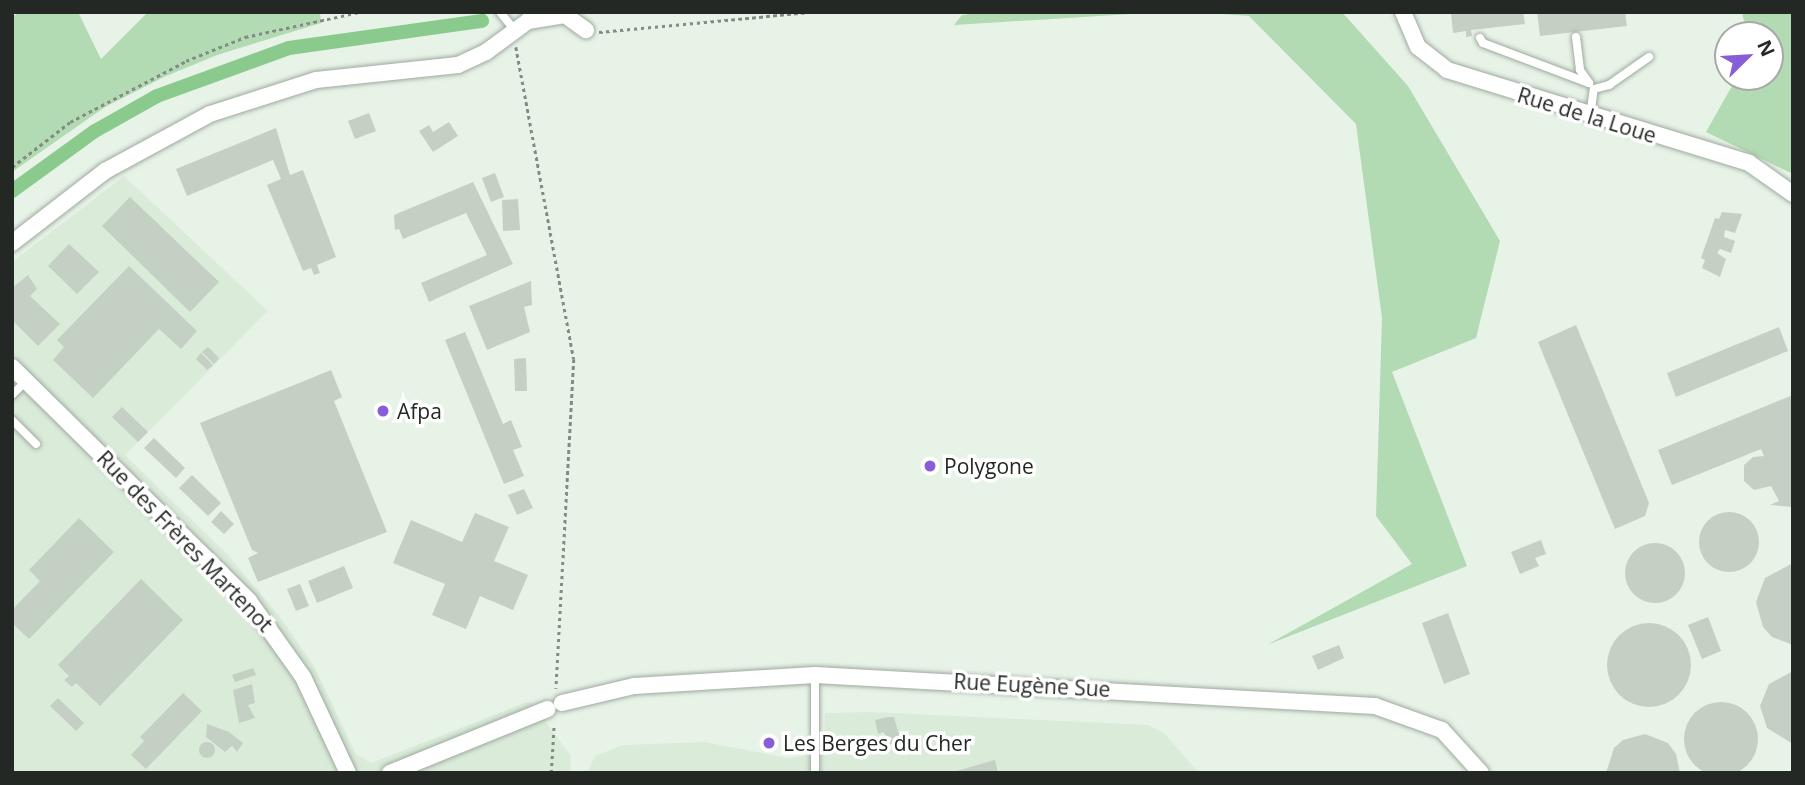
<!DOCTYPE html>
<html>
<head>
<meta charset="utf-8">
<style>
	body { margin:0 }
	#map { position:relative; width:1805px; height:785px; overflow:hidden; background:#e8f3e8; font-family:"Open Sans",sans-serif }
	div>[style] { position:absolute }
	.built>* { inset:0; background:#daebda }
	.green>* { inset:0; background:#b2dab3 }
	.canal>* { height:14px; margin:-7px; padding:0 7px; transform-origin:7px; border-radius:7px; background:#8acb8d }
	.building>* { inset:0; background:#c4d0c4 }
	.round { border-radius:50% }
	.path>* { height:2.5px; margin-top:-1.25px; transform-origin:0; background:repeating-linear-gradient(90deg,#838b83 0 3.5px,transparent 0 7px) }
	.roads { filter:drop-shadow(0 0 2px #9faa9f) drop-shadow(0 0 2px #9faa9f) }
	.service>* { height:8px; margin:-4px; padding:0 4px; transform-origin:4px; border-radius:4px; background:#fff }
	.minor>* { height:16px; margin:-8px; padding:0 8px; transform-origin:8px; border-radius:8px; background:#fff }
	.dots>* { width:19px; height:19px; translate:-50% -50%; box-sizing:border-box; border:4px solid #fff; border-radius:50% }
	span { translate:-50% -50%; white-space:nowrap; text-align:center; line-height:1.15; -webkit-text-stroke:7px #fff; paint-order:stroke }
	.street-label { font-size:21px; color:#242824 }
	.poi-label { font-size:21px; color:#242824 }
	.left { translate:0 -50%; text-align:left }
	.frame { position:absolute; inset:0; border:14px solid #242824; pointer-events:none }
	.north { position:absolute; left:1714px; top:21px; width:70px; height:70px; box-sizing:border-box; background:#fff; border:2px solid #a7a9a7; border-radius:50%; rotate:66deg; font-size:19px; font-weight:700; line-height:28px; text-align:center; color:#242824 }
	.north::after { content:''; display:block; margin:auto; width:24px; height:32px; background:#875ed8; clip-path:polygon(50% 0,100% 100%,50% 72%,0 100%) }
</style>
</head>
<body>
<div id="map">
	<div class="built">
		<i style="clip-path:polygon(124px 176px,268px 311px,125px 455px,228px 555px,280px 617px,314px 666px,356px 754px,371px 763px,530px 701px,571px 756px,570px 773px,12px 773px,12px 262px)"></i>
		<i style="clip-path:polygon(871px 712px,1148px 725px,1164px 733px,1199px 773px,587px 773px,595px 756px,623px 745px,705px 742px,787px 758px,824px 753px,825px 713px)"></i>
	</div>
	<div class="green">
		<i style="clip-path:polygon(20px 12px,78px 12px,101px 59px,148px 12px,320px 12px,321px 23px,217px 55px,164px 77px,105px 107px,12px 172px,12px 17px)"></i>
		<i style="clip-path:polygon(984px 12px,1163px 12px,954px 25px,962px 15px)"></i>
		<i style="clip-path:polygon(1193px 12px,1342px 12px,1408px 86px,1500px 241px,1476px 338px,1392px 372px,1467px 566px,1267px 645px,1412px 564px,1376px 516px,1382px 318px,1356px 124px,1249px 16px)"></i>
		<i style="clip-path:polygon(1742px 12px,1793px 12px,1793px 174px,1706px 132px,1737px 77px,1770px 77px,1770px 35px,1747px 35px)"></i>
	</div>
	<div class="canal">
		<i style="left:12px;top:191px;width:102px;rotate:-35.9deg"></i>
		<i style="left:95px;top:131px;width:71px;rotate:-29.4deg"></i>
		<i style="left:157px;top:96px;width:140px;rotate:-20deg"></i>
		<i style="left:289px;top:48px;width:195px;rotate:-8deg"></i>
	</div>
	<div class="building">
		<i style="clip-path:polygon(1523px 12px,1525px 24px,1471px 30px,1472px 36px,1466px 37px,1466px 31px,1453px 33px,1451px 13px)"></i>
		<i style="clip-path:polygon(1537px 12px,1625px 12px,1627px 26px,1540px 36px)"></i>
		<i style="clip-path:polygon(369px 113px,376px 131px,355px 139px,348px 121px)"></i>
		<i style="clip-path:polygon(449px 122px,458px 136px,433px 152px,419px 131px,429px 125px,433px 132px)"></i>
		<i style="clip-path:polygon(276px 128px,290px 175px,303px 170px,336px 257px,317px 265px,320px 273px,314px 275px,311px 268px,303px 271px,267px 185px,281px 179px,273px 160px,187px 196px,176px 169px)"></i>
		<i style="clip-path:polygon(495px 173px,504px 197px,491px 202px,482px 178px)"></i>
		<i style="clip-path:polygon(473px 182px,513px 264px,429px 302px,421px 283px,487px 255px,466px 213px,403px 239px,399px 229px,395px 230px,394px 215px)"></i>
		<i style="clip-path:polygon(130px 197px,219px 282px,190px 312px,102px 226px)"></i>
		<i style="clip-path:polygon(518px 199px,520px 230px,503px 231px,502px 200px)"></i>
		<i style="clip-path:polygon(1722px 212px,1742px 214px,1735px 233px,1725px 230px,1724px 237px,1735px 241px,1731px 253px,1720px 249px,1717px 253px,1726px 259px,1720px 277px,1702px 268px,1705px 260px,1701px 258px,1715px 218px,1719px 219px)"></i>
		<i style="clip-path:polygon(69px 244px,99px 272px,77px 294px,48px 266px)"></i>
		<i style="clip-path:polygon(129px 266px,197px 331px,181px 349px,159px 329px,93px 398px,53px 360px,64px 347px,57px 340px)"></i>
		<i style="clip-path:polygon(28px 275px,37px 289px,30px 296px,60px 324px,38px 346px,12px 320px,12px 288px)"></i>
		<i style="clip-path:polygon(531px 281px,532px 305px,524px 307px,530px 332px,487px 350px,469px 306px)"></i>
		<i style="clip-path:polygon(1576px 325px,1649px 503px,1645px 516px,1615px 529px,1538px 342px)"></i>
		<i style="clip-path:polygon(1779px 327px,1788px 351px,1676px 397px,1667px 373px)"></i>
		<i style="clip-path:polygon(465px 332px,503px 424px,511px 420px,522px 447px,513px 450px,524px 476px,504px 484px,445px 340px)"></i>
		<i style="clip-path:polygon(208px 347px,219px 358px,214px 364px,202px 352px)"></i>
		<i style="clip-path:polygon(201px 353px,213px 365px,207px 370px,196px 359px)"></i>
		<i style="clip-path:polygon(526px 358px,527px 391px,515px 391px,514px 359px)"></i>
		<i style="clip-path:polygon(331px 370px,342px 397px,334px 401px,387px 532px,258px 582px,248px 558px,258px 553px,252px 550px,200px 423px)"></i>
		<i style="clip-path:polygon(1793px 395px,1793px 507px,1770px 505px,1779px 501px,1771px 486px,1754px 490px,1744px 481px,1744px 465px,1753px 457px,1764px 456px,1761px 449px,1672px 485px,1658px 450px)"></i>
		<i style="clip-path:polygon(122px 407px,148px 432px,138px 442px,112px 417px)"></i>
		<i style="clip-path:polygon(154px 438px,185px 468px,176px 478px,144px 448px)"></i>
		<i style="clip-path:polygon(192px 475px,221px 503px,208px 516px,179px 488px)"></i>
		<i style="clip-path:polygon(524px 489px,533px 508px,517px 515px,508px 495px)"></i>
		<i style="clip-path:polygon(221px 511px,234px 524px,224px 534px,211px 522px)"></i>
		<i class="round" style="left:1699px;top:512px;width:60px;height:60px"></i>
		<i style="clip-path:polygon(475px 513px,509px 527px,494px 561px,528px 575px,513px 610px,480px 596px,466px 629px,432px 615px,445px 584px,393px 563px,411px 520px,462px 542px)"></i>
		<i style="clip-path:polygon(79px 518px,114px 552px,29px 639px,12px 623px,12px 610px,40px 581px,29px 570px)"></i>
		<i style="clip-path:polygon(1541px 540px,1546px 554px,1535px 558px,1539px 566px,1520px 574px,1511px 552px)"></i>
		<i class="round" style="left:1625px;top:543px;width:60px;height:60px"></i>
		<i style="clip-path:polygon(1793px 563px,1793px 645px,1772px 637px,1763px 627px,1756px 602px,1765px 578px)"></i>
		<i style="clip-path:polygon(344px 566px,353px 588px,317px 603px,308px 581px)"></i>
		<i style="clip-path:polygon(141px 579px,183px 620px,100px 706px,76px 683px,72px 687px,64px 680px,69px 676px,58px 665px)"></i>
		<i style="clip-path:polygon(300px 584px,309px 606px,296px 611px,287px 589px)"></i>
		<i style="clip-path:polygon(1448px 613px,1470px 674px,1444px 684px,1422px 623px)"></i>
		<i style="clip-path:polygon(1708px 617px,1721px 651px,1702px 659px,1688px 625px)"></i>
		<i class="round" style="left:1607px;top:623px;width:84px;height:84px"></i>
		<i style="clip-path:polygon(1339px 645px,1344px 658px,1318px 670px,1312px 656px)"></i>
		<i style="clip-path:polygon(253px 668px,256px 675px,235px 682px,232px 675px)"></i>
		<i style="clip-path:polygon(1793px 671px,1793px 744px,1767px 728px,1760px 706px,1769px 684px)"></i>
		<i style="clip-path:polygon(252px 684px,255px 703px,248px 705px,255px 718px,239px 723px,233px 690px)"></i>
		<i style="clip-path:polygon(183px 693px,202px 711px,146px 769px,131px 755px,144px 741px,140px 737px)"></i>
		<i style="clip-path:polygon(58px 698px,84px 723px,76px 731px,50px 706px)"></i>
		<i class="round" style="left:1684px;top:702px;width:74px;height:74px"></i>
		<i style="clip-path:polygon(888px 717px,894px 717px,901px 742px,888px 745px,884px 732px,878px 734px,875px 720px)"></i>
		<i style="clip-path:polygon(207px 724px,229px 732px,243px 743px,237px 752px,232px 746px,225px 752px,206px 737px)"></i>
		<i style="clip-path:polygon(1645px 734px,1668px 743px,1676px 754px,1680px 773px,1606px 773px,1614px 748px,1623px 740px)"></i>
		<i class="round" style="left:199px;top:742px;width:16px;height:16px"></i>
		<i style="clip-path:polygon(995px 760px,998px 773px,953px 773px,953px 772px)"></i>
	</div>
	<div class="path">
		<i style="left:599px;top:32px;width:214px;rotate:-5.4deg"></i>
		<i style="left:516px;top:47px;width:317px;rotate:79.5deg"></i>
		<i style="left:574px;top:359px;width:330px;rotate:93.1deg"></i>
		<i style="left:12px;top:167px;width:73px;rotate:-37.8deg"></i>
		<i style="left:70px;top:122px;width:131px;rotate:-27.7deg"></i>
		<i style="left:186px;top:61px;width:64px;rotate:-22.1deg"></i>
		<i style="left:245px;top:37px;width:118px;rotate:-12.3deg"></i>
		<i style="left:551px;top:773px;width:49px;rotate:-86.5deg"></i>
	</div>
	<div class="roads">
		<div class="service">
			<i style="left:500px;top:12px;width:22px;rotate:51deg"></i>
			<i style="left:1576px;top:37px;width:33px;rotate:83deg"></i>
			<i style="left:1580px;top:70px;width:16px;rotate:55deg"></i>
			<i style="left:1480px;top:38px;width:6px;rotate:59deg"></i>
			<i style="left:1483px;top:43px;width:113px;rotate:20.7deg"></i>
			<i style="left:1590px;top:116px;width:27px;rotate:-82deg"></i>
			<i style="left:1594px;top:89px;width:16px;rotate:-15deg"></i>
			<i style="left:1609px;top:85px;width:49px;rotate:-35deg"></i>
			<i style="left:12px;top:395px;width:20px;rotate:-45deg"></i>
			<i style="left:12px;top:420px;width:34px;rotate:45deg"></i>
			<i style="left:815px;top:773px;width:98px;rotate:-90deg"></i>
		</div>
		<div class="minor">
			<i style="left:1403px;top:12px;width:38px;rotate:67deg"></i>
			<i style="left:1418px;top:47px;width:37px;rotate:38deg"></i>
			<i style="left:1447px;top:70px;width:316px;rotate:17.1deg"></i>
			<i style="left:1749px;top:163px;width:54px;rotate:35.2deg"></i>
			<i style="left:12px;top:243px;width:118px;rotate:-37.7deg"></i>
			<i style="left:105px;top:171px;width:119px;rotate:-28.5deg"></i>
			<i style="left:210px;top:114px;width:111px;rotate:-17.8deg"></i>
			<i style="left:316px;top:80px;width:143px;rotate:-6deg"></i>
			<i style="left:458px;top:65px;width:31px;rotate:-25deg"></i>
			<i style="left:486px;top:52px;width:52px;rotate:-36.4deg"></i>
			<i style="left:528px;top:21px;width:37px;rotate:-9deg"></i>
			<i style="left:565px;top:15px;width:26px;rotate:36deg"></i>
			<i style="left:12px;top:367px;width:333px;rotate:44.6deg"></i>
			<i style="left:249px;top:601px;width:93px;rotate:54.6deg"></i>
			<i style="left:303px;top:677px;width:106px;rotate:64.9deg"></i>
			<i style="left:562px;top:703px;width:74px;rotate:-13.3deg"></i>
			<i style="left:634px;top:686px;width:181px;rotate:-3.5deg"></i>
			<i style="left:815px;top:675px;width:561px;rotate:3.17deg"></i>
			<i style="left:1375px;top:706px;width:71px;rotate:19.7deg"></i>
			<i style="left:1442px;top:730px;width:58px;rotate:47.8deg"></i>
			<i style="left:390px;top:773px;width:170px;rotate:-22.1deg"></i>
		</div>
	</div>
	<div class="dots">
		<i style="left:383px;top:411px;background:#875ed8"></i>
		<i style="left:930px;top:466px;background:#875ed8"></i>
		<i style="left:769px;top:743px;background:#875ed8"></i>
	</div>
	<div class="street-label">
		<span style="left:1587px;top:115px;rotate:17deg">Rue de la Loue</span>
		<span style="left:185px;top:541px;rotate:46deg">Rue des Frères Martenot</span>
		<span style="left:1032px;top:685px;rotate:3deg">Rue Eugène Sue</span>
	</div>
	<div class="poi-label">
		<span class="left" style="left:397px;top:411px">Afpa</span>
		<span class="left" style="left:944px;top:466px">Polygone</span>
		<span class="left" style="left:783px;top:743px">Les Berges du Cher</span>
	</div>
	<div class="frame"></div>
	<div class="north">N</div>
</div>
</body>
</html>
